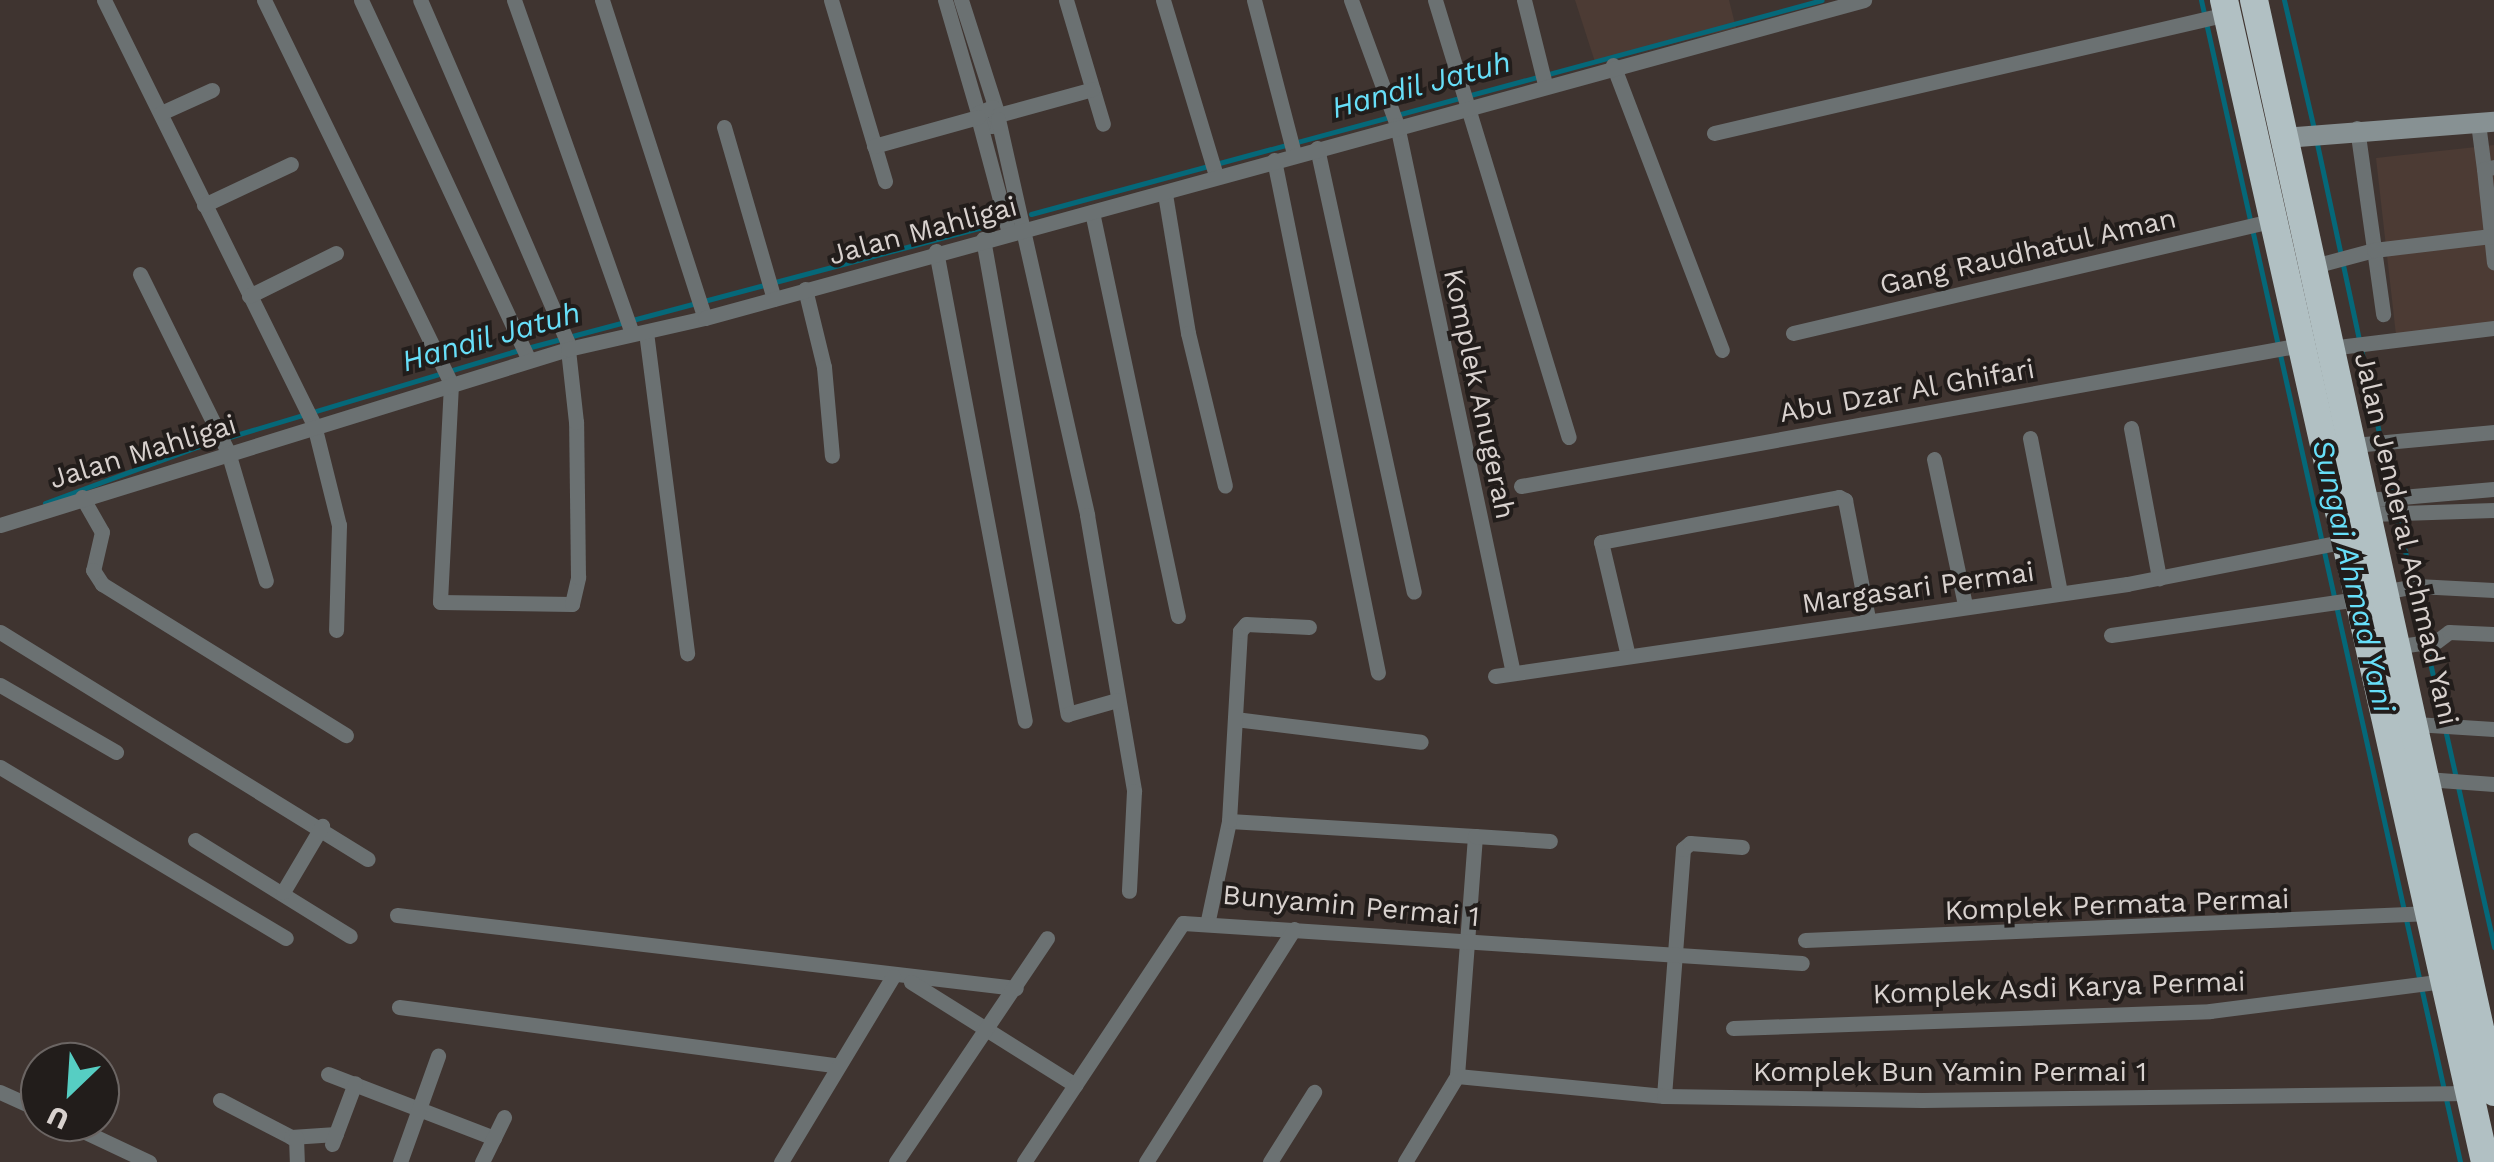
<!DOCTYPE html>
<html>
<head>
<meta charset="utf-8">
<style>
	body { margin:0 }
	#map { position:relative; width:2494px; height:1162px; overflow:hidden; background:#3f3430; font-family:"Work Sans",sans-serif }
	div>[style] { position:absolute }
	.built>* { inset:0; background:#4c3b34 }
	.stream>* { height:5px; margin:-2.5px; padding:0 2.5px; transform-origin:2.5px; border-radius:2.5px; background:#056879 }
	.street>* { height:15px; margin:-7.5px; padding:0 7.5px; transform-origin:7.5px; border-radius:7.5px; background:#6b7172 }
	.secondary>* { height:20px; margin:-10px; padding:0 10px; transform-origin:10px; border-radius:10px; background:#879193 }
	.highway>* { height:28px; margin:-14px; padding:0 14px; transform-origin:14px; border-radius:14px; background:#b1c0c3 }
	span { translate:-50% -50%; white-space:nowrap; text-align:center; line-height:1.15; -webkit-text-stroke:8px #221d1b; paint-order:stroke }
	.street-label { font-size:28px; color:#d8d1ce }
	.water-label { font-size:30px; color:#67dff9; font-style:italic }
	.north { position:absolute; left:20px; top:1042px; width:100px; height:100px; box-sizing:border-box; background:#221d1b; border:2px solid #6b6563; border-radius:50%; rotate:205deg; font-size:28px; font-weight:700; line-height:40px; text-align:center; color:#d8d1ce }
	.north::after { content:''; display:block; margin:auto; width:35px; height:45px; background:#56cec3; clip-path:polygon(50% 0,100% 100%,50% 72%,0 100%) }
</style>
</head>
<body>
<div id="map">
	<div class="built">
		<i style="clip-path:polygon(1575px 0,1729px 0,1736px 28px,1595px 62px)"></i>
		<i style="clip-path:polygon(2494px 145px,2494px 324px,2396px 335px,2376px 158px)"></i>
	</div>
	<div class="stream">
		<i style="left:2201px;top:0;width:1191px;rotate:77.43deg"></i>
		<i style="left:2284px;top:0;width:132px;rotate:76.9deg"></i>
		<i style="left:2316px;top:139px;width:364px;rotate:77.9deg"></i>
		<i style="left:1031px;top:214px;width:819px;rotate:-15.14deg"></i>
		<i style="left:45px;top:503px;width:161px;rotate:-20.3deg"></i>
		<i style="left:196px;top:447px;width:330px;rotate:-16.7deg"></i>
		<i style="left:512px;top:352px;width:506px;rotate:-14.89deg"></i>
		<i style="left:2397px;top:516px;width:442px;rotate:77.3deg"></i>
	</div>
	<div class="street">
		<i style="left:104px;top:0;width:474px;rotate:63.7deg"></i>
		<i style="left:314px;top:425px;width:103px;rotate:76deg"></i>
		<i style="left:339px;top:525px;width:105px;rotate:91.6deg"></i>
		<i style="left:264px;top:0;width:427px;rotate:64deg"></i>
		<i style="left:451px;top:384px;width:218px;rotate:92.9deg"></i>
		<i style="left:440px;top:602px;width:132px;rotate:0.9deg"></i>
		<i style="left:572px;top:604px;width:28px;rotate:-77deg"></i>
		<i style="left:578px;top:577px;width:155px;rotate:-90.7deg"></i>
		<i style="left:576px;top:422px;width:81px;rotate:-96.3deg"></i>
		<i style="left:567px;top:341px;width:371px;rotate:-113.3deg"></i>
		<i style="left:361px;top:0;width:397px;rotate:65deg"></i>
		<i style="left:514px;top:0;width:354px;rotate:70.5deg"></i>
		<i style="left:602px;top:0;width:334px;rotate:72.1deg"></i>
		<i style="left:831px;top:0;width:189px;rotate:73.4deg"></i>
		<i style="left:945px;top:0;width:118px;rotate:73.7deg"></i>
		<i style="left:961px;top:0;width:121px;rotate:72.2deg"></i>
		<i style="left:998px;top:115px;width:13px;rotate:122deg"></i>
		<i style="left:991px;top:126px;width:8px;rotate:-173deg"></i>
		<i style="left:983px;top:125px;width:13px;rotate:-113deg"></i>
		<i style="left:978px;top:113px;width:16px;rotate:-22deg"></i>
		<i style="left:1066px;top:0;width:129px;rotate:73.4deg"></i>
		<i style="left:1163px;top:0;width:183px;rotate:73.2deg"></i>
		<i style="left:1254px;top:0;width:159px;rotate:75.4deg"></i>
		<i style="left:1351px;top:0;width:133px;rotate:69.8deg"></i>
		<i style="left:1397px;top:125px;width:560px;rotate:78.05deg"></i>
		<i style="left:1435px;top:0;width:457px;rotate:73deg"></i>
		<i style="left:1524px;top:0;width:87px;rotate:76deg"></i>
		<i style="left:1613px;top:65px;width:305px;rotate:69.1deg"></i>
		<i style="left:161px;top:113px;width:56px;rotate:-24.3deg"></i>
		<i style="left:998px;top:115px;width:98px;rotate:-15.3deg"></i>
		<i style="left:998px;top:119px;width:406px;rotate:77.3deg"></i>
		<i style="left:1087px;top:515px;width:280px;rotate:80.3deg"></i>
		<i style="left:1134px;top:791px;width:100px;rotate:92.9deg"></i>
		<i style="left:979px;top:121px;width:116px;rotate:75deg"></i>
		<i style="left:2478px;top:123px;width:46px;rotate:82.6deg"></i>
		<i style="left:724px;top:127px;width:179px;rotate:73.8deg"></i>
		<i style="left:2357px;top:128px;width:188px;rotate:82deg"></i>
		<i style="left:1714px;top:133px;width:527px;rotate:-13.06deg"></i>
		<i style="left:874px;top:146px;width:108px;rotate:-15.6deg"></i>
		<i style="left:1317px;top:148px;width:454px;rotate:77.7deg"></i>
		<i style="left:1274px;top:160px;width:523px;rotate:78.54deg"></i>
		<i style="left:2494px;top:167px;width:10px;rotate:169deg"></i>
		<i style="left:2484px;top:169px;width:94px;rotate:83.9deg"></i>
		<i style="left:1165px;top:194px;width:141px;rotate:80.6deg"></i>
		<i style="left:1188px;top:333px;width:157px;rotate:76.4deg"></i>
		<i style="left:204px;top:205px;width:96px;rotate:-25.2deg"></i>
		<i style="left:1092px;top:212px;width:413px;rotate:78deg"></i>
		<i style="left:983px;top:239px;width:483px;rotate:79.9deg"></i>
		<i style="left:1068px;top:714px;width:51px;rotate:-15.9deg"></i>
		<i style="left:936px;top:251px;width:478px;rotate:79.3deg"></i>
		<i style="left:2314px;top:266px;width:62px;rotate:-14.9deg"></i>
		<i style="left:2374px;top:250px;width:118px;rotate:-6.8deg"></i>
		<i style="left:140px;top:274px;width:199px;rotate:63.7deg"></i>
		<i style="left:228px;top:452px;width:134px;rotate:73.6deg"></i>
		<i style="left:805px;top:289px;width:80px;rotate:76.3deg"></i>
		<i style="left:824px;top:367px;width:89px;rotate:84.9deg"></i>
		<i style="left:249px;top:296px;width:97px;rotate:-26.3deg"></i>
		<i style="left:646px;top:332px;width:324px;rotate:82.7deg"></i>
		<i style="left:1793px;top:333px;width:495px;rotate:-13.2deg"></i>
		<i style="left:2330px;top:348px;width:165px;rotate:-7deg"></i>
		<i style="left:2131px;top:428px;width:153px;rotate:79.4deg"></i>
		<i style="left:2030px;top:438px;width:158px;rotate:79deg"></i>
		<i style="left:2354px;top:445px;width:141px;rotate:-5.3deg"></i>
		<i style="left:1934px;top:459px;width:149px;rotate:78deg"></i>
		<i style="left:1521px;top:486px;width:793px;rotate:-10.25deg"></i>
		<i style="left:82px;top:497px;width:40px;rotate:60.3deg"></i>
		<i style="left:102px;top:532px;width:39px;rotate:103deg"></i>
		<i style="left:93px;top:570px;width:17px;rotate:57deg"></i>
		<i style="left:102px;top:584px;width:287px;rotate:31.8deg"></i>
		<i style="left:2367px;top:500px;width:127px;rotate:-5deg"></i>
		<i style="left:2370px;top:514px;width:124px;rotate:-1.8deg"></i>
		<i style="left:0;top:525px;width:595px;rotate:-17.22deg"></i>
		<i style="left:568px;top:349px;width:140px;rotate:-12.8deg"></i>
		<i style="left:705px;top:318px;width:1202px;rotate:-15.34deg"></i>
		<i style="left:2388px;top:591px;width:29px;rotate:-10deg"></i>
		<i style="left:2417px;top:586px;width:77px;rotate:3deg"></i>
		<i style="left:0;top:632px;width:432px;rotate:31.7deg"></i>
		<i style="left:2111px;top:635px;width:251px;rotate:-8.3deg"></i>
		<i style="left:2400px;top:646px;width:37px;rotate:-8deg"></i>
		<i style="left:2437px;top:641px;width:15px;rotate:-37deg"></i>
		<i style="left:2449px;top:632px;width:45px;rotate:2.5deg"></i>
		<i style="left:1628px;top:656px;width:117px;rotate:-103.3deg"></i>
		<i style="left:1601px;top:542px;width:242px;rotate:-10.7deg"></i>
		<i style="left:1839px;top:497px;width:7px;rotate:27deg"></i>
		<i style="left:1845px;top:500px;width:120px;rotate:79deg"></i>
		<i style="left:1495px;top:676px;width:639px;rotate:-8.28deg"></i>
		<i style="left:2127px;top:584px;width:223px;rotate:-11.1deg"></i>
		<i style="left:0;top:685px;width:134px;rotate:30deg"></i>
		<i style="left:1235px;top:719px;width:187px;rotate:7deg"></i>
		<i style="left:2415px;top:724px;width:79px;rotate:3.6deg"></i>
		<i style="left:0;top:767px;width:333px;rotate:30.9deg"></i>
		<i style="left:2426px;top:779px;width:68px;rotate:4.2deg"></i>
		<i style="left:1229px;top:821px;width:246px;rotate:3.5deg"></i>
		<i style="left:1475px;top:836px;width:241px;rotate:94.3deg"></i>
		<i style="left:1475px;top:836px;width:75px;rotate:3.8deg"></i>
		<i style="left:195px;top:840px;width:182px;rotate:31.8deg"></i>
		<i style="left:283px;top:892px;width:77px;rotate:-59.4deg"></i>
		<i style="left:397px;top:915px;width:623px;rotate:6.73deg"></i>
		<i style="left:1208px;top:920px;width:101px;rotate:-78deg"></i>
		<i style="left:1229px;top:821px;width:190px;rotate:-86.7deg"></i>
		<i style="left:1240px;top:631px;width:9px;rotate:-49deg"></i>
		<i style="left:1246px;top:624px;width:63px;rotate:2.7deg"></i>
		<i style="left:1805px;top:940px;width:626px;rotate:-2.47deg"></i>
		<i style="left:911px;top:982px;width:194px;rotate:32.1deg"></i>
		<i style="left:399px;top:1007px;width:440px;rotate:7.6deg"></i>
		<i style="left:1733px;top:1028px;width:477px;rotate:-2deg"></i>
		<i style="left:2210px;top:1011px;width:237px;rotate:-7.3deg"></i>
		<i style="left:328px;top:1074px;width:178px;rotate:21.1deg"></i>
		<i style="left:0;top:1092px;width:44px;rotate:24.2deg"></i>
		<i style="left:1664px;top:1096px;width:248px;rotate:-85.6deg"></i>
		<i style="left:1683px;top:849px;width:9px;rotate:-41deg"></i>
		<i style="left:1690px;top:843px;width:52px;rotate:4.4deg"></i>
		<i style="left:220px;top:1100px;width:80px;rotate:27.5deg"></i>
		<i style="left:291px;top:1137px;width:45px;rotate:-3.8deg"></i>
		<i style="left:64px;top:1122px;width:94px;rotate:25.2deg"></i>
		<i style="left:296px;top:1137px;width:25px;rotate:88deg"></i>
		<i style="left:332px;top:1144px;width:65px;rotate:-69.3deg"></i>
		<i style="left:400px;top:1162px;width:113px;rotate:-70.3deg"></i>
		<i style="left:482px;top:1162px;width:50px;rotate:-63.9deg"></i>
		<i style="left:781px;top:1162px;width:217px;rotate:-58.9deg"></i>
		<i style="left:896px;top:1162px;width:270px;rotate:-56deg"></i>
		<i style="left:1024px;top:1162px;width:287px;rotate:-56.4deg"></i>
		<i style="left:1183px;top:923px;width:620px;rotate:3.7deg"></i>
		<i style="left:1146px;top:1162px;width:276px;rotate:-57.6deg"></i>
		<i style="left:1270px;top:1162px;width:83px;rotate:-57.8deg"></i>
		<i style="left:1405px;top:1162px;width:100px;rotate:-58.8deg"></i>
		<i style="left:1457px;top:1076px;width:208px;rotate:5.5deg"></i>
		<i style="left:1664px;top:1096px;width:258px;rotate:0.9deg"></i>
		<i style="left:1922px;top:1100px;width:548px;rotate:-0.73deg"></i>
	</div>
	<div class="secondary">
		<i style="left:2284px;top:138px;width:211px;rotate:-4.4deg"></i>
	</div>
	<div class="highway">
		<i style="left:2224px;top:0;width:1191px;rotate:77.34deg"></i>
		<i style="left:2254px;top:0;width:1118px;rotate:77.6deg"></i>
	</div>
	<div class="street-label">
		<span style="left:923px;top:231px;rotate:-15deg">Jalan Mahligai</span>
		<span style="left:2028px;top:252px;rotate:-13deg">Gang Raudhatul Aman</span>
		<span style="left:1907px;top:391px;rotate:-10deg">Abu Dzar Al Ghifari</span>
		<span style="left:1479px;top:394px;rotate:78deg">Komplek Anugerah</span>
		<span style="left:143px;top:452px;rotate:-17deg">Jalan Mahligai</span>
		<span style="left:2406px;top:539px;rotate:77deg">Jalan Jenderal Achmad Yani</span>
		<span style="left:1918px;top:588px;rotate:-8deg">Margasari Permai</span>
		<span style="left:2117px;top:905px;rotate:-2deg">Komplek Permata Permai</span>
		<span style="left:1351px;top:906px;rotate:5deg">Bunyamin Permai 1</span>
		<span style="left:2059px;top:988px;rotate:-2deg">Komplek Asdi Karya Permai</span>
		<span style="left:1950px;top:1072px">Komplek Bun Yamin Permai 1</span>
	</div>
	<div class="water-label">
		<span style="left:1421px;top:85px;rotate:-15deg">Handil Jatuh</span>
		<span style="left:491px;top:337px;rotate:-16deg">Handil Jatuh</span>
		<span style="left:2353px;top:576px;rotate:77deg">Sungai Ahmad Yani</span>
	</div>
	<div class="north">U</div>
</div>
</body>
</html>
